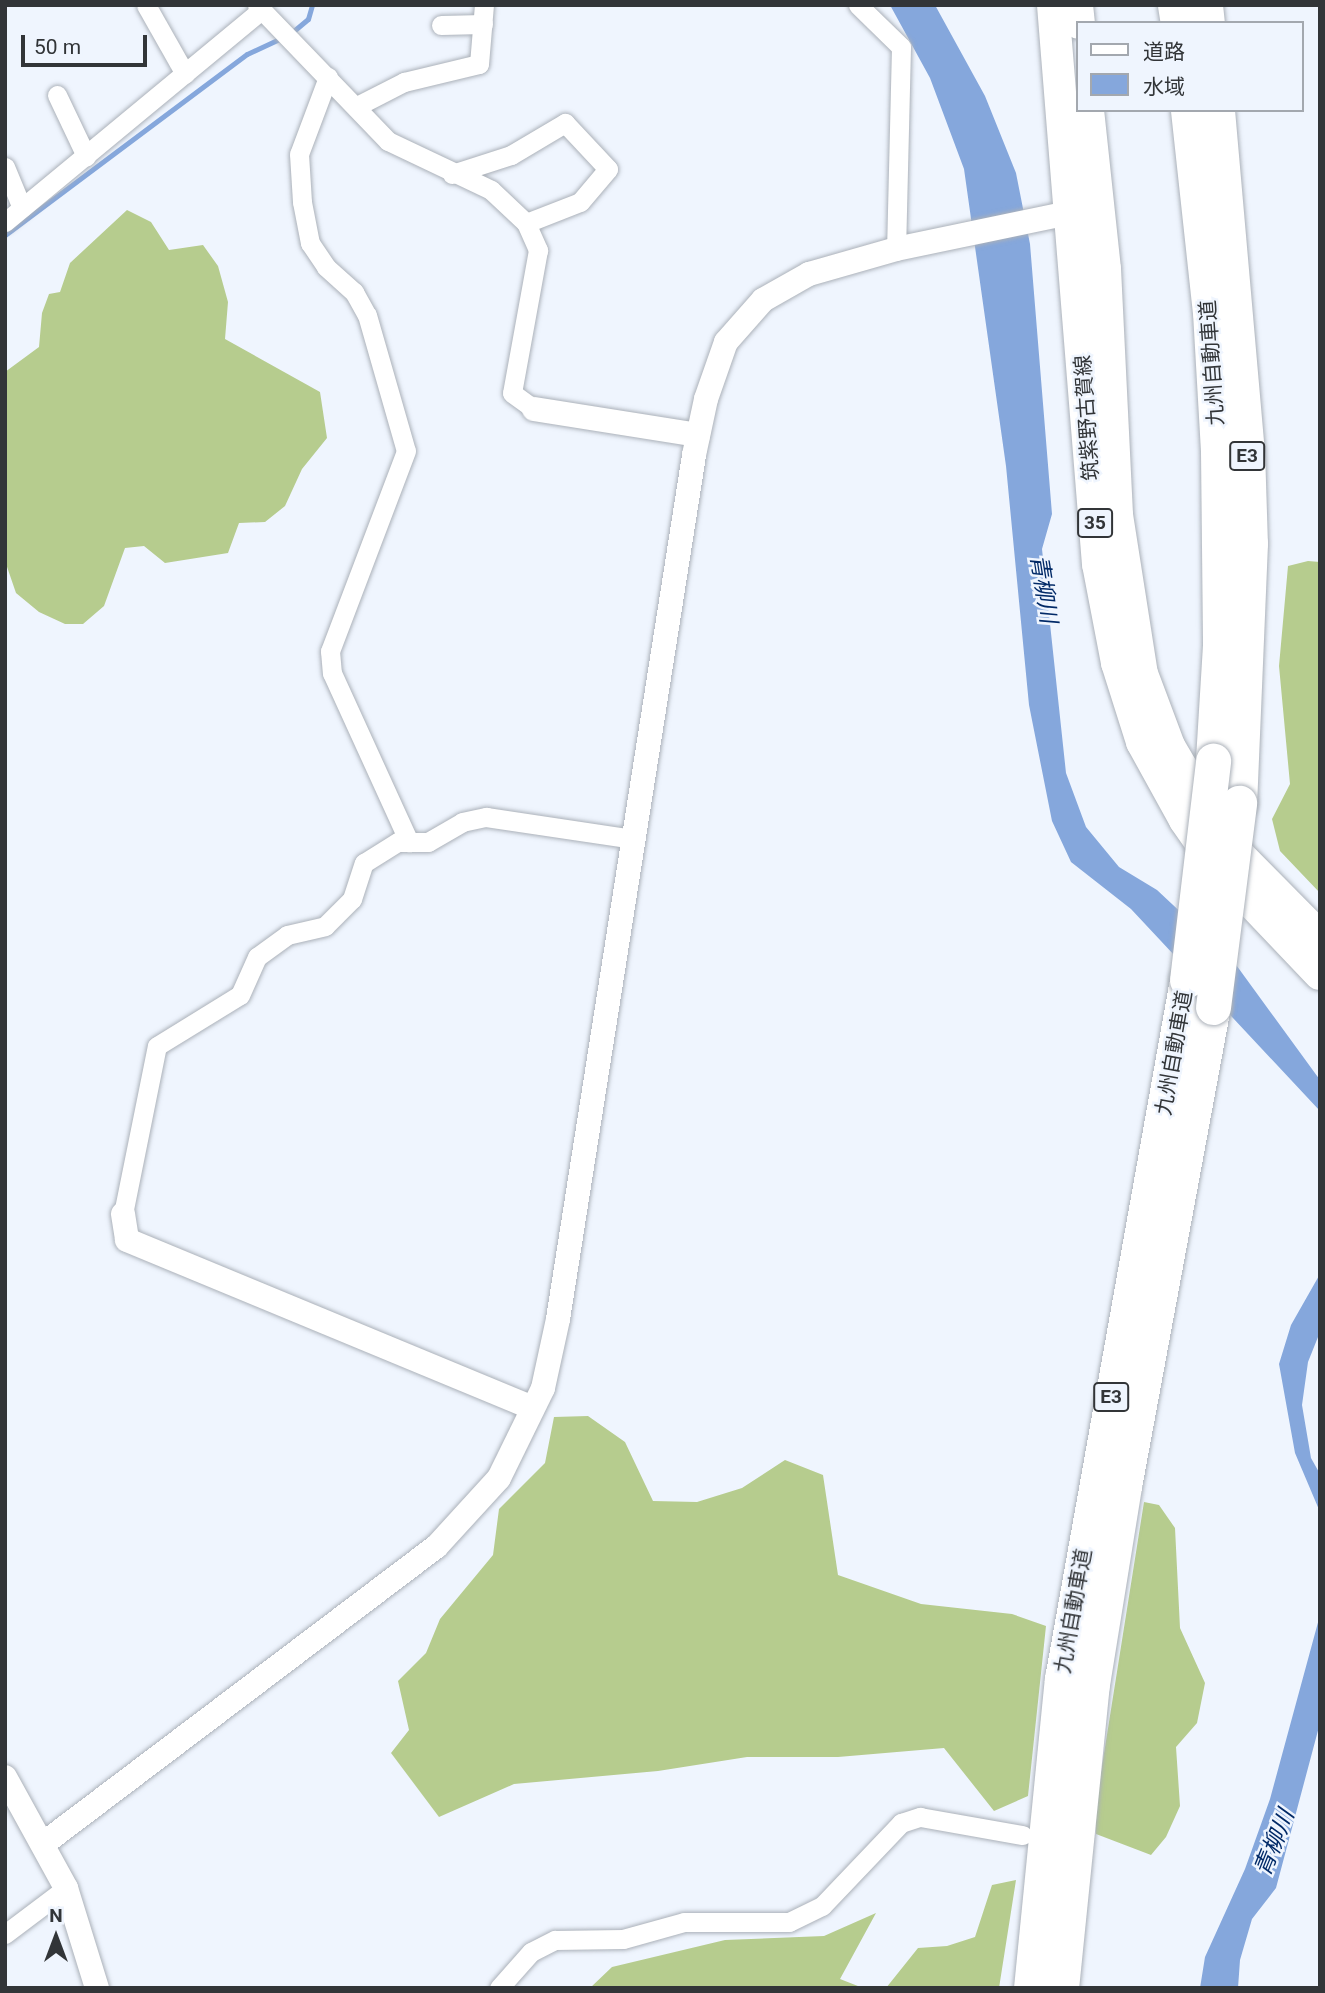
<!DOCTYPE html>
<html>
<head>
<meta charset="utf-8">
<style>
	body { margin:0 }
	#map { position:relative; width:1325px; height:1993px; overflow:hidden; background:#eff5fe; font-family:Roboto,"Noto Sans JP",sans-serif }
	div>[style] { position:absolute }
	.forest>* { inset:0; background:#b6cc8e }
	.water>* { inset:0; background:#85a7dc }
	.stream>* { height:5px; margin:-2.5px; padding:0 2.5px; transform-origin:2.5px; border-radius:2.5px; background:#85a7dc }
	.roads { filter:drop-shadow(0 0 2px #abb1b9) drop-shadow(0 0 2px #abb1b9) }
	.minor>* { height:19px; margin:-9.5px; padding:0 9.5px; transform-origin:9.5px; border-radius:9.5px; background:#fff }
	.tertiary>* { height:24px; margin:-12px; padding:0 12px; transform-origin:12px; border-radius:12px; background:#fff }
	.primary>* { height:32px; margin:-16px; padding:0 16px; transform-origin:16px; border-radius:16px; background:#fff }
	.motorway>* { height:35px; margin:-17.5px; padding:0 17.5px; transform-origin:17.5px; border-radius:17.5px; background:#fff }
	.bridges { filter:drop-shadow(0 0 2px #abb1b9) drop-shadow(0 0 2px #abb1b9) }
	.motorway-bridge>* { height:35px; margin:-17.5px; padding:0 17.5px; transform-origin:17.5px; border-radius:17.5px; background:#fff }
	span { translate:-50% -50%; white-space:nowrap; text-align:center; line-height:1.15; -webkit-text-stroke:5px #eff5fe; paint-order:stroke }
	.shield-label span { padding:2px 5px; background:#eff5fe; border:2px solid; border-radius:5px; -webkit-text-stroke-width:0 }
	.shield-label { font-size:19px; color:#323538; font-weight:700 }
	.street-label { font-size:21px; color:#323538 }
	.water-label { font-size:23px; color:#012967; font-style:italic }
	.frame { position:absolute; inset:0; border:7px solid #323538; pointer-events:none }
	.legend { position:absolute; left:1076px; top:21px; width:228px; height:91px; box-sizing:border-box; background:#eff5fe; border:2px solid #a3a8af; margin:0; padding:9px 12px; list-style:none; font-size:21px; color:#323538 }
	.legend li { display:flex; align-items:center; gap:14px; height:35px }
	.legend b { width:35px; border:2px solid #a3a8af }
	.north { position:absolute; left:21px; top:1902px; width:70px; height:70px; -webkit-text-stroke:5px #eff5fe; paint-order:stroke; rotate:0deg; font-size:19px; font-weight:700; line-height:28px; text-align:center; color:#323538 }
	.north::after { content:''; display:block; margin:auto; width:24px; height:32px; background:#323538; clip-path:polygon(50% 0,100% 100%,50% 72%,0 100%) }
	.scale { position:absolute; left:21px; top:35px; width:126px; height:32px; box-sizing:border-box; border:4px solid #323538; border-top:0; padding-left:9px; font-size:21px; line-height:24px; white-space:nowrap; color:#323538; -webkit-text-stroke:5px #eff5fe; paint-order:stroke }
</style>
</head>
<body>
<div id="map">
	<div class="forest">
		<i style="clip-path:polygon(127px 210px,151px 222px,169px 250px,203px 245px,218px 266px,228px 302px,225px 339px,320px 392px,327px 438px,302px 469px,285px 506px,265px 522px,239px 523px,228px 553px,165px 563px,144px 546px,125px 548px,104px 606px,83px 624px,65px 624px,39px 612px,16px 593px,5px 561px,5px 372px,39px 347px,42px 313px,49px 294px,60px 292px,70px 263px)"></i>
		<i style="clip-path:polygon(1308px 561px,1320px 562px,1320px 893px,1280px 851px,1272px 819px,1290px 784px,1279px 666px,1288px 566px)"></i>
		<i style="clip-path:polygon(588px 1416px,625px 1442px,653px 1501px,697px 1502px,742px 1488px,785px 1460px,823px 1475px,838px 1575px,921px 1604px,1012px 1614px,1046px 1626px,1028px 1796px,994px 1811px,944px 1748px,838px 1757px,747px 1757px,658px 1771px,514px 1784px,439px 1817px,391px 1753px,409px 1730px,398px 1681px,426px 1653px,440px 1619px,493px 1555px,499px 1509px,545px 1463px,554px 1417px)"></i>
		<i style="clip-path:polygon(1144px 1502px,1159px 1505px,1175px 1528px,1180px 1628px,1205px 1683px,1197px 1723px,1176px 1747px,1180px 1806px,1166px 1837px,1151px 1855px,1096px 1834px,1095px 1810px)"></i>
		<i style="clip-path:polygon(1016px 1880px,999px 1988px,886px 1988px,918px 1948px,947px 1946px,975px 1937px,992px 1885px)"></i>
		<i style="clip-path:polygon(876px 1913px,840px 1979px,863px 1988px,590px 1988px,612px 1967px,725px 1940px,824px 1936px)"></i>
	</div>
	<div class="water">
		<i style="clip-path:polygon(890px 5px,935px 5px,985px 96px,1016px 173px,1030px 244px,1052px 514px,1042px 549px,1066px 773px,1086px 827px,1119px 867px,1157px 890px,1234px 962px,1320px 1080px,1320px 1111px,1131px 909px,1071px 862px,1052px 821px,1029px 705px,1006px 466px,964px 169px,930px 78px)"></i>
		<i style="clip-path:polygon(1320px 1274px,1320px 1332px,1308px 1362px,1302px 1405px,1311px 1458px,1320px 1474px,1320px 1512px,1295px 1453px,1279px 1364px,1291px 1325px)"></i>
		<i style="clip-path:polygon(1320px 1615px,1320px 1723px,1276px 1888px,1252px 1919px,1240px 1960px,1238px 1988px,1200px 1988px,1205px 1957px,1245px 1869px,1270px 1799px)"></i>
	</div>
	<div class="stream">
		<i style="left:290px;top:34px;width:23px;rotate:-40deg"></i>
		<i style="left:308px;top:19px;width:15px;rotate:-74deg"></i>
		<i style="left:5px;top:235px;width:302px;rotate:-36.8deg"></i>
		<i style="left:247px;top:54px;width:38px;rotate:-25deg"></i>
	</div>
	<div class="roads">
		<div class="minor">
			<i style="left:146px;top:5px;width:79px;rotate:60.5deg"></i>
			<i style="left:257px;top:5px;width:189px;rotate:46.1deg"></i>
			<i style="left:388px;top:141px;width:114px;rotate:25.4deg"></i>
			<i style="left:491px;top:190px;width:48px;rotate:43.3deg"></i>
			<i style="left:526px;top:223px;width:30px;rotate:66deg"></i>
			<i style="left:538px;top:250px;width:145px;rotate:100.3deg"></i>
			<i style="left:512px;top:393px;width:27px;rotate:36deg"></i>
			<i style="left:858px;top:5px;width:60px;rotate:44.3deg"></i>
			<i style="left:901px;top:47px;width:202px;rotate:91.4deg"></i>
			<i style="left:441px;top:25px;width:42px;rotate:-1.4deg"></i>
			<i style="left:328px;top:77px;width:82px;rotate:110.6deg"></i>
			<i style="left:299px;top:154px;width:48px;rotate:86.4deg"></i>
			<i style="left:302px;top:202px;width:42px;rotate:79deg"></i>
			<i style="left:310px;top:243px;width:29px;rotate:56deg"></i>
			<i style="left:326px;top:267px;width:38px;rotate:42deg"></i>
			<i style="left:354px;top:292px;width:26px;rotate:61deg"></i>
			<i style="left:367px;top:315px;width:141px;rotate:74deg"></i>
			<i style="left:406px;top:451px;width:214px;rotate:110.8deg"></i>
			<i style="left:330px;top:651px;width:22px;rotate:85deg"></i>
			<i style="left:332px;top:673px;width:186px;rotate:65.5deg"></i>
			<i style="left:57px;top:95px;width:68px;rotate:64.6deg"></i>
			<i style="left:357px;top:106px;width:53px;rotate:-27.1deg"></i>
			<i style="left:404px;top:82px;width:77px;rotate:-13.5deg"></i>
			<i style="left:479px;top:64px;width:59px;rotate:-85.2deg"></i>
			<i style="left:5px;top:167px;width:44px;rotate:67.5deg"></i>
			<i style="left:452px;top:174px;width:62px;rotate:-17.9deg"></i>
			<i style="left:511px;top:155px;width:63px;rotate:-30.7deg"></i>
			<i style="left:565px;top:123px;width:63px;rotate:46.9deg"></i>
			<i style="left:608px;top:169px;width:43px;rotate:130.3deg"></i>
			<i style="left:580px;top:202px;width:58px;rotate:158.7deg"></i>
			<i style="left:5px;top:222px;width:332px;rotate:-39.6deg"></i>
			<i style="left:123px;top:1214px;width:171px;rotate:-78.6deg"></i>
			<i style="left:157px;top:1046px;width:97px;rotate:-31.6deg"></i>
			<i style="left:240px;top:995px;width:42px;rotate:-65.9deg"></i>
			<i style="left:257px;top:957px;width:37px;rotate:-36deg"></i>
			<i style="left:287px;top:935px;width:39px;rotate:-13deg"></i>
			<i style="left:325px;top:926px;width:38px;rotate:-45deg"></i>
			<i style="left:352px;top:899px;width:38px;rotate:-72deg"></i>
			<i style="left:364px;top:863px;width:40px;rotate:-32deg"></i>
			<i style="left:398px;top:842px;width:30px"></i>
			<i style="left:428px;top:842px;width:39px;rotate:-30deg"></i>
			<i style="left:462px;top:822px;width:25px;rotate:-12deg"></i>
			<i style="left:486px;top:817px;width:150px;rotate:8.5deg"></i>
			<i style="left:5px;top:1934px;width:76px;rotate:-37deg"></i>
			<i style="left:499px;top:1988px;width:48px;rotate:-48.4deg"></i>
			<i style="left:531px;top:1952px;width:27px;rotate:-27deg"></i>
			<i style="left:555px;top:1940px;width:68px;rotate:-0.8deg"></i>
			<i style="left:623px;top:1939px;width:63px;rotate:-15.6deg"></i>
			<i style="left:684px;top:1922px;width:105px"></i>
			<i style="left:789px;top:1922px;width:37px;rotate:-26deg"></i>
			<i style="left:822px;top:1906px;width:115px;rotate:-46.4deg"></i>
			<i style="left:901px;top:1823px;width:20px;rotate:-18deg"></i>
			<i style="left:920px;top:1817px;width:104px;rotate:10deg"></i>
		</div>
		<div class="tertiary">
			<i style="left:534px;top:409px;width:166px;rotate:9deg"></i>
			<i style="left:123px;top:1214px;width:26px;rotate:81deg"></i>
			<i style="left:127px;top:1240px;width:438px;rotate:22.5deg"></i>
			<i style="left:5px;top:1777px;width:127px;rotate:61.2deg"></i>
			<i style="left:66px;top:1888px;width:105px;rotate:72.8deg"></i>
			<i style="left:43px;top:1844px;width:493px;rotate:-37.1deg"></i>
			<i style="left:436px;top:1547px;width:93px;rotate:-47.6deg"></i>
			<i style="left:499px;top:1478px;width:100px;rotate:-63.9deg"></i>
			<i style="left:543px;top:1388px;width:71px;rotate:-77.7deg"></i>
			<i style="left:558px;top:1319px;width:875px;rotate:-81.05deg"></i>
			<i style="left:694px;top:455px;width:57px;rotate:-77.9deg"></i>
			<i style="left:706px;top:399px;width:60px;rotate:-70.7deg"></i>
			<i style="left:726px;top:342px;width:56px;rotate:-48.6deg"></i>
			<i style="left:763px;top:300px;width:53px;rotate:-29.5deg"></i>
			<i style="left:809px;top:274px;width:91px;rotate:-16deg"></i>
			<i style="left:896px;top:249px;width:196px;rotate:-11.8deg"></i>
		</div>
		<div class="primary">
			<i style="left:1053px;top:5px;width:561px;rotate:85.4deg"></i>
			<i style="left:1098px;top:564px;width:101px;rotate:79.1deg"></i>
			<i style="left:1117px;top:663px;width:83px;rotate:72.4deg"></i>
			<i style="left:1142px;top:742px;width:89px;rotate:61.1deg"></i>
			<i style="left:1185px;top:820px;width:56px;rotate:55.2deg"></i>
			<i style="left:1217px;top:866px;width:149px;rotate:46.4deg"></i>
			<i style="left:1077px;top:5px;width:18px;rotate:84deg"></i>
			<i style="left:1088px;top:110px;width:160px;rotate:83.9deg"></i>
			<i style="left:1105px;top:269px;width:246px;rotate:87.2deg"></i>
			<i style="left:1117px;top:515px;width:161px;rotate:81.1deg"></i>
			<i style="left:1142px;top:674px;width:77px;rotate:69.4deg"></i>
			<i style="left:1169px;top:746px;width:109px;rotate:59.7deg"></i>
			<i style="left:1224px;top:840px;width:136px;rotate:45.3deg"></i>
		</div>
		<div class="motorway">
			<i style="left:1175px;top:5px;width:18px;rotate:81deg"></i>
			<i style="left:1205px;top:5px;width:18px;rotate:84deg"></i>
			<i style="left:1188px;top:110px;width:203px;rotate:83.8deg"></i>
			<i style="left:1210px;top:312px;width:139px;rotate:86.7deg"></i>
			<i style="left:1218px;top:451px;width:194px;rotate:89.4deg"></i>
			<i style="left:1220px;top:645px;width:116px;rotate:93.5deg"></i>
			<i style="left:1217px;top:110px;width:341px;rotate:85deg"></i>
			<i style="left:1247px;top:450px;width:93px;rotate:88.2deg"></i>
			<i style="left:1250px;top:543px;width:260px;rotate:92.4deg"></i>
			<i style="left:1031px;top:1988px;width:311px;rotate:-84.3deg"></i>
			<i style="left:1062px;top:1679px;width:710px;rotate:-79.86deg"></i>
			<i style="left:1061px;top:1988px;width:306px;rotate:-84.2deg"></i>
			<i style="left:1092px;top:1684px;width:201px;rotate:-80.8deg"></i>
			<i style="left:1124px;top:1486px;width:487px;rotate:-79.5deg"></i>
		</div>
	</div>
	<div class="bridges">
		<div class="motorway-bridge">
			<i style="left:1187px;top:980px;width:221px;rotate:-83.2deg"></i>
			<i style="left:1213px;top:1007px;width:206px;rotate:-82.7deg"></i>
		</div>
	</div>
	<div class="shield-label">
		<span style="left:1247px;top:456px">E3</span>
		<span style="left:1095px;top:523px">35</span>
		<span style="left:1111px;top:1397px">E3</span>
	</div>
	<div class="street-label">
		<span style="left:1212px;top:363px;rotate:-94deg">九州自動車道</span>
		<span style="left:1087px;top:418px;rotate:-94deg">筑紫野古賀線</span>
		<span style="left:1174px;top:1053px;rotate:-80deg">九州自動車道</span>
		<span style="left:1073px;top:1611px;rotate:-80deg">九州自動車道</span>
	</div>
	<div class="water-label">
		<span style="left:1043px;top:589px;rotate:81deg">青柳川</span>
		<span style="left:1275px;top:1843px;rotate:-68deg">青柳川</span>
	</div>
	<div class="frame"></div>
	<ul class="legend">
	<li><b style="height:9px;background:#fff"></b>道路</li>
	<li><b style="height:19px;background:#85a7dc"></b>水域</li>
	</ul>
	<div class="north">N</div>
	<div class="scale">50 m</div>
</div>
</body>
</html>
